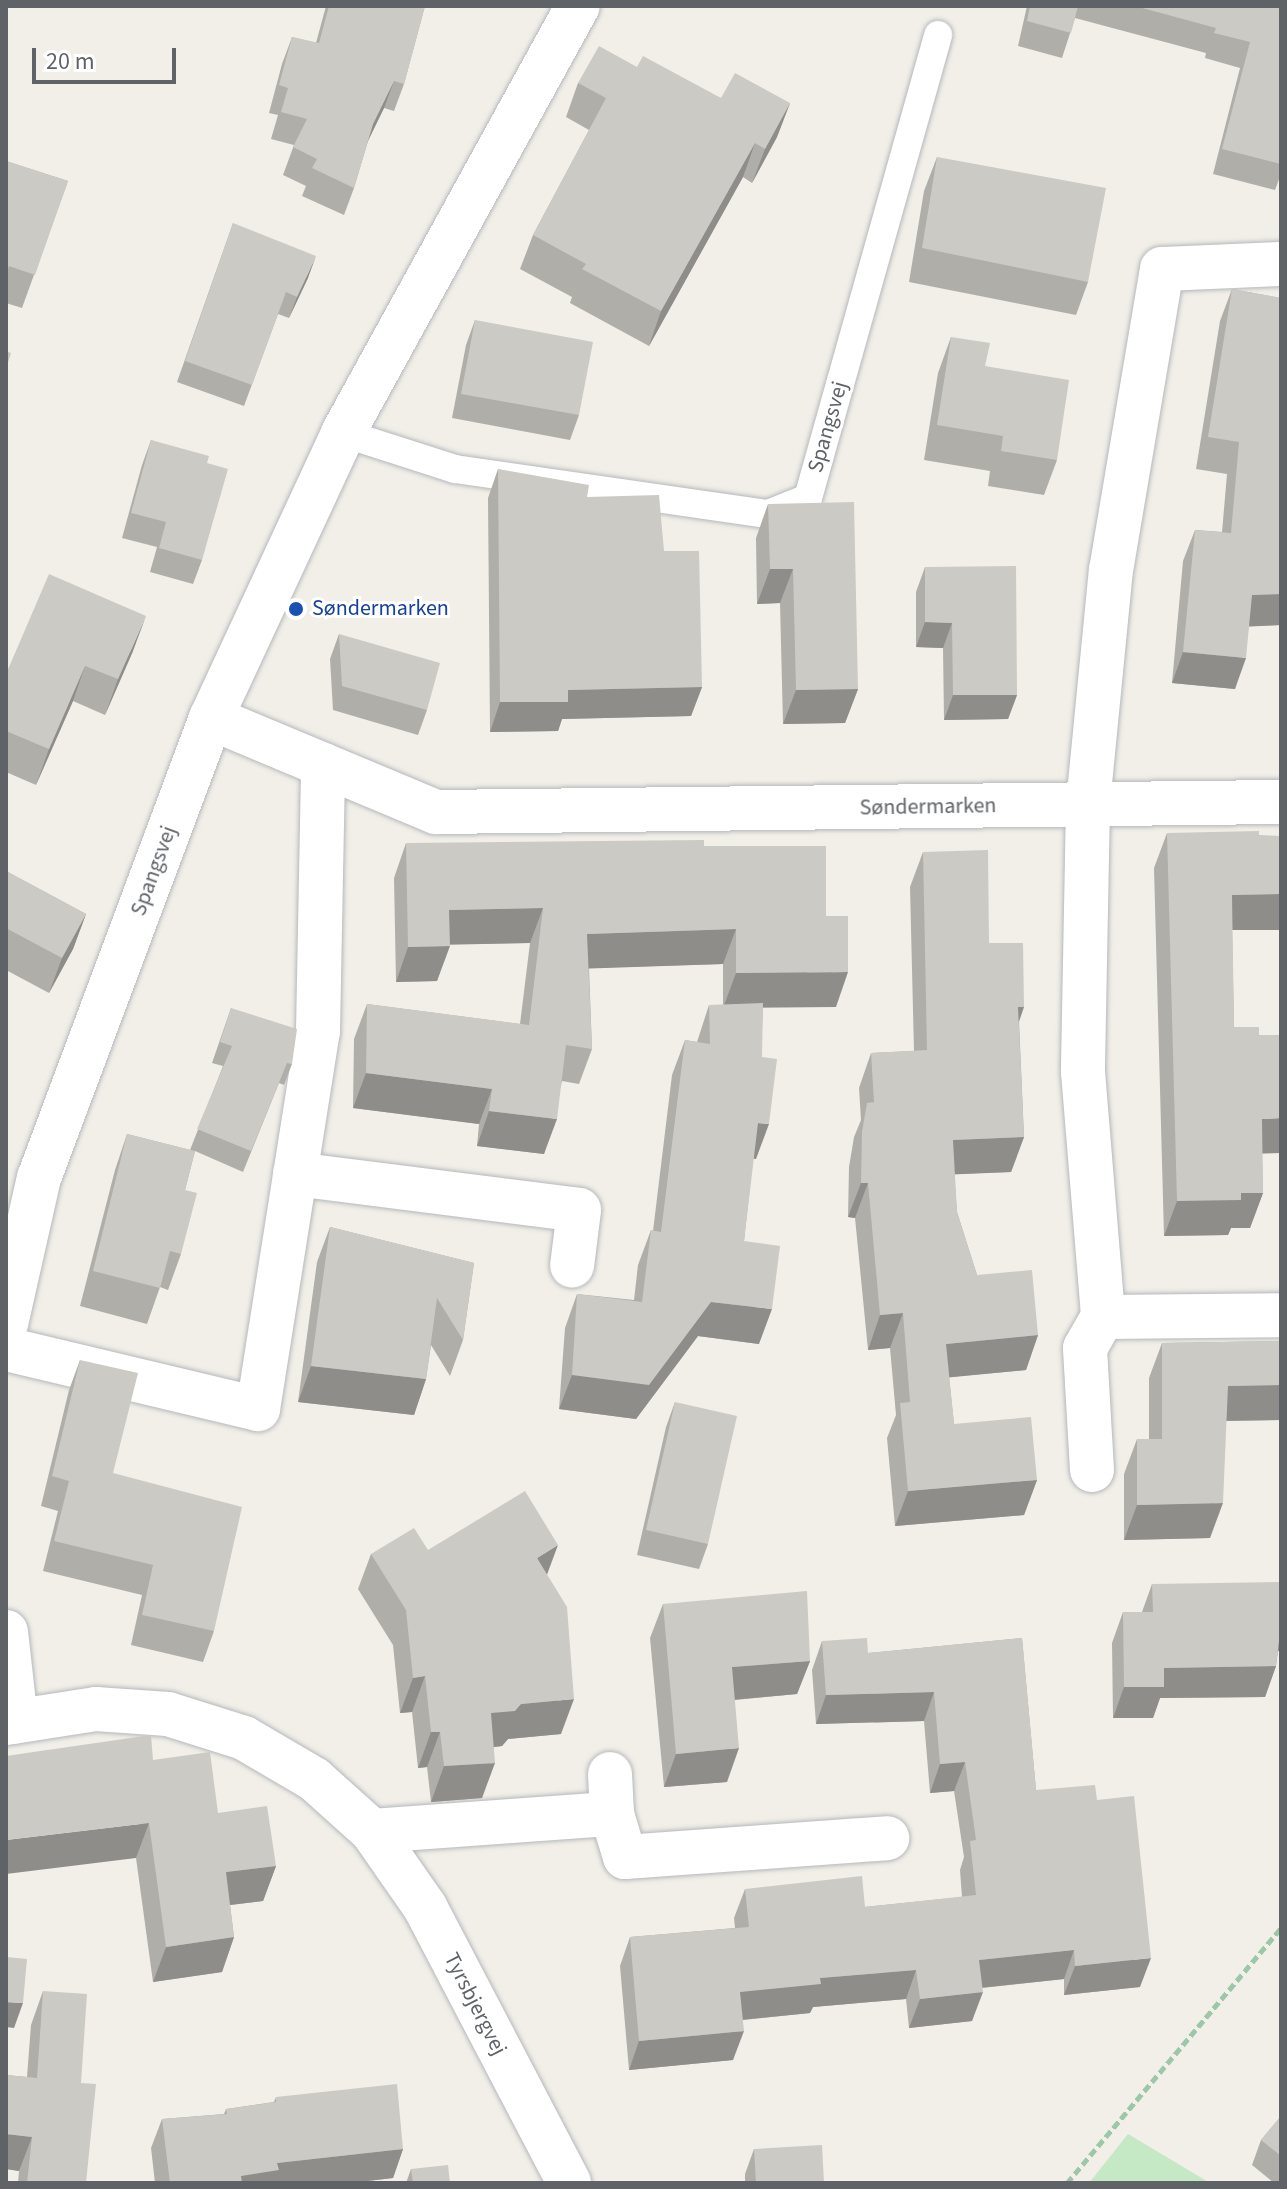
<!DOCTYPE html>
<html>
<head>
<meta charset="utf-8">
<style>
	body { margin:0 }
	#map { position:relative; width:1287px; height:2189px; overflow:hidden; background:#f1efe8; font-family:"Source Sans 3",sans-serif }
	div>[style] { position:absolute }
	.green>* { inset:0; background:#c5e8c5 }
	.path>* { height:5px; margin-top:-2.5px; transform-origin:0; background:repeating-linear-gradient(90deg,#9cc7a9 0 8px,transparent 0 12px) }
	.roads { filter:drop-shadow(0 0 2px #b5b8bc) drop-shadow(0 0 2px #b5b8bc) }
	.service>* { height:28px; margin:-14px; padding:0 14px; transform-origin:14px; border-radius:14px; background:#fff }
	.minor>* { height:44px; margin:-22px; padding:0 22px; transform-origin:22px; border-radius:22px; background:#fff }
	.tertiary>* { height:44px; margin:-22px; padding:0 22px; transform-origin:22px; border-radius:22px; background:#fff }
	.wall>* { inset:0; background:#afaea9 }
	.shaded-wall>* { inset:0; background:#8f8d8a }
	.building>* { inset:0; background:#cccac5 }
	.dots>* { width:22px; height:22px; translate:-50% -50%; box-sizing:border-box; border:4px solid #fff; border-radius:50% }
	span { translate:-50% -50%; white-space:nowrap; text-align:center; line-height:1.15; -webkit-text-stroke:6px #fff; paint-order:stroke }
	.street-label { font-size:22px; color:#5f6368 }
	.transit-label { font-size:22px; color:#164399 }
	.left { translate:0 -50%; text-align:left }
	.frame { position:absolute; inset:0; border:8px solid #5f6368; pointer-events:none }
	.scale { position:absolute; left:32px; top:48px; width:144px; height:36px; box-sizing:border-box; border:4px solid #5f6368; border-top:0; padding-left:10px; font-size:24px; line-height:28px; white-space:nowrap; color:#5f6368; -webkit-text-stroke:6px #fff; paint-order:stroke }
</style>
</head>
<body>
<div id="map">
	<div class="green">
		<i style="clip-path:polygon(1128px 2134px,1210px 2183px,1089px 2183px)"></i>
	</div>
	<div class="path">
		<i style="left:1067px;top:2183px;width:333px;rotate:-50deg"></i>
	</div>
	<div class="roads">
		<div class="service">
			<i style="left:343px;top:433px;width:118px;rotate:17.8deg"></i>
			<i style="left:455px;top:469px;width:316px;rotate:8.2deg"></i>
			<i style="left:768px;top:514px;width:43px;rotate:-21.8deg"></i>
			<i style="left:808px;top:498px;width:481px;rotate:-74.3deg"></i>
		</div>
		<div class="minor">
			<i style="left:1281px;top:264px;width:119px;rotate:177.6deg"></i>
			<i style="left:1162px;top:269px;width:304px;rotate:99.6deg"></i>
			<i style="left:1111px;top:569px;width:237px;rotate:95.6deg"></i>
			<i style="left:1088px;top:805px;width:267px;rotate:91.1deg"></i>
			<i style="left:1083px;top:1072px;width:246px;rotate:85.3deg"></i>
			<i style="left:1103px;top:1317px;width:178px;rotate:-0.6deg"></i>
			<i style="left:211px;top:718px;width:244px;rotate:22.7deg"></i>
			<i style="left:436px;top:812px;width:845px;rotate:-0.68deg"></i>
			<i style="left:295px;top:1174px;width:286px;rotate:7.2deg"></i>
			<i style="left:579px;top:1210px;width:56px;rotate:97.1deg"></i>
			<i style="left:6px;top:1349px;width:259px;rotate:13.4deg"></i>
			<i style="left:258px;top:1409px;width:382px;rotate:-81deg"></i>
			<i style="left:318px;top:1032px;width:267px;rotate:-88.9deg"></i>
			<i style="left:1092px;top:1470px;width:122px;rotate:-93.3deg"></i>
			<i style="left:1085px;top:1348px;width:36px;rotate:-60deg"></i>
			<i style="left:612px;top:1814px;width:45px;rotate:73.2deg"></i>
			<i style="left:625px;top:1857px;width:263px;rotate:-4.1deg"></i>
			<i style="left:372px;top:1831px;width:241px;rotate:-4.1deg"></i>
			<i style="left:612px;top:1814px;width:40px;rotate:-92.9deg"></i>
		</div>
		<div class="tertiary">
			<i style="left:6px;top:1324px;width:150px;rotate:-77.3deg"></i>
			<i style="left:39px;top:1178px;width:491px;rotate:-69.5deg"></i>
			<i style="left:211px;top:718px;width:314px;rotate:-65.1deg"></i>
			<i style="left:343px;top:433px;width:487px;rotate:-61.2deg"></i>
			<i style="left:6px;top:1632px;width:90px;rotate:83.6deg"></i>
			<i style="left:6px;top:1723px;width:91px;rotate:-8.8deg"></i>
			<i style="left:96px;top:1709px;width:72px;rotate:4deg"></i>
			<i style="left:168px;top:1714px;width:80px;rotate:17.5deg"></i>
			<i style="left:244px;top:1738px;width:81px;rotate:30.4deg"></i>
			<i style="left:314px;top:1779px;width:78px;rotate:41.9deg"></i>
			<i style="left:372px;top:1831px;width:93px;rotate:55.1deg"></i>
			<i style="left:425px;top:1907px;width:311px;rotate:62.4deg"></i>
		</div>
	</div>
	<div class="wall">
		<i style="clip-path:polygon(326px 6px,425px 6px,404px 84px,394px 111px,384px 108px,368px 141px,354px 188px,344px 215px,302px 196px,306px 186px,283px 175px,294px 145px,271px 139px,278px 115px,269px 113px,282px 64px,292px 37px,316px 43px)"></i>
		<i style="clip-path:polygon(1027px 6px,1281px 6px,1281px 174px,1275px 190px,1213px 174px,1240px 68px,1205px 58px,1206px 53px,1075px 18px,1062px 58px,1018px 46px)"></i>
		<i style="clip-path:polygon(637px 67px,721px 98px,790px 103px,777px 137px,752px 183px,743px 177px,649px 346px,570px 303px,572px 297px,520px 269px,533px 235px,589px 130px,566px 117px,578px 83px)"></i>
		<i style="clip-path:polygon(937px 157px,1088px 282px,1076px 315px,909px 282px,924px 191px)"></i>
		<i style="clip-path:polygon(6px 161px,68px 181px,22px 308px,6px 303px)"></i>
		<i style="clip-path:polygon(233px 223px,308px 278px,289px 318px,278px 314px,244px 406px,177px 382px)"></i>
		<i style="clip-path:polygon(1232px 289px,1281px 298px,1281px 625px,1249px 626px,1235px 689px,1172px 683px,1183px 561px,1195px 530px,1222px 532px,1227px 474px,1196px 469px,1220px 321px)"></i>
		<i style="clip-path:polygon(475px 320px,579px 415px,570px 440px,452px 418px,466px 345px)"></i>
		<i style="clip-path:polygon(951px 337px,985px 366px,1057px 460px,1044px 495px,988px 486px,990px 471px,924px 460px,938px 373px)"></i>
		<i style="clip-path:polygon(151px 440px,207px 463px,202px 560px,193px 584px,150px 572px,157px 547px,122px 538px,142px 465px)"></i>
		<i style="clip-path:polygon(498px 469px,587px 497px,664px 551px,702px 687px,691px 716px,562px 719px,558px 731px,490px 732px,488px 498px)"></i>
		<i style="clip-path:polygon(768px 504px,858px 689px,845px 723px,783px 724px,780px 603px,757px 604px,756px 538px)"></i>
		<i style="clip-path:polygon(925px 567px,1017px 695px,1008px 719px,944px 720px,943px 648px,916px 647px,916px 592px)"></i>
		<i style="clip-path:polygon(339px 634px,427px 710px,418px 735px,333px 710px,330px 659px)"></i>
		<i style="clip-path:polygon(133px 651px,105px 715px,73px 701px,36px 785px,6px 772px,6px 674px)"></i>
		<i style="clip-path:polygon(1167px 833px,1281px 836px,1281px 930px,1232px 930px,1234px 1027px,1262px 1154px,1263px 1193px,1250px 1228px,1231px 1228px,1228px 1235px,1164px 1236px,1154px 868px)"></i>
		<i style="clip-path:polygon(406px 843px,704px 846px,826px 916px,836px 1007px,763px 1007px,756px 1159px,753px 1158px,744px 1241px,759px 1344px,698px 1336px,636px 1419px,559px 1409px,565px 1328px,577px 1294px,634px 1300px,638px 1265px,651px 1230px,653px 1231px,672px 1075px,685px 1040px,697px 1042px,709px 1005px,723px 1005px,723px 964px,589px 968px,592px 1049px,579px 1084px,562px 1081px,544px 1154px,477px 1146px,479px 1124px,353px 1108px,354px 1039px,367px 1004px,520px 1024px,530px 943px,449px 944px,437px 981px,396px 982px,394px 878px)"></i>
		<i style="clip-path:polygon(923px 852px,989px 943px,1019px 1021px,1024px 1137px,1011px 1172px,954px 1174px,957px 1212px,977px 1275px,1038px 1335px,1026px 1370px,949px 1377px,954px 1424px,1037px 1480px,1024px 1515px,895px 1526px,887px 1438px,896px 1415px,890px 1348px,868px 1350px,855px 1218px,848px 1217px,849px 1167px,854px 1137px,861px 1120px,859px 1088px,871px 1053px,914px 1051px,910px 887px)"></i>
		<i style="clip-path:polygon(6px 871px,86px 914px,73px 949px,49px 993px,6px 970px)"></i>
		<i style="clip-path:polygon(231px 1008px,292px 1064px,284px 1085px,279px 1083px,243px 1172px,195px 1151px,185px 1190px,181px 1254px,168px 1290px,160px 1287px,147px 1324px,80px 1306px,115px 1170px,127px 1134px,190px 1150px,223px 1066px,212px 1063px)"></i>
		<i style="clip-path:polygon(330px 1227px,474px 1263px,463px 1340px,450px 1376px,431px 1345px,426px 1379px,414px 1415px,298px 1402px,317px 1262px)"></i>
		<i style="clip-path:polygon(1281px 1341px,1281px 1420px,1226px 1421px,1210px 1538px,1124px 1540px,1124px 1474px,1137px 1439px,1149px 1439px,1149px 1378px,1162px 1343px)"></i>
		<i style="clip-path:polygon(80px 1360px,113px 1473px,214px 1631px,203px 1662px,131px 1645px,142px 1595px,43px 1571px,58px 1511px,41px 1506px,69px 1390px)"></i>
		<i style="clip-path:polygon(675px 1402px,708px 1544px,699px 1569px,637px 1555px,666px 1427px)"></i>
		<i style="clip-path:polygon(428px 1550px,547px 1575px,561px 1734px,508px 1739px,502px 1746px,494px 1747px,482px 1798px,431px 1802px,427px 1767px,418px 1768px,412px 1712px,400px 1713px,393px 1645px,358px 1589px,371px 1554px)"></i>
		<i style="clip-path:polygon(1152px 1584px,1278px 1651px,1276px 1666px,1265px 1697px,1160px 1698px,1153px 1718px,1113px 1718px,1112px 1643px,1123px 1612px,1142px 1612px)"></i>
		<i style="clip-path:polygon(663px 1604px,810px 1661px,797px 1694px,735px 1700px,727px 1782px,664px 1787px,650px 1638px)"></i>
		<i style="clip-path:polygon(1022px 1638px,1036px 1790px,1097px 1800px,1140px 1987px,1064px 1995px,1064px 1979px,982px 1988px,972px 2021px,909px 2028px,906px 1999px,813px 2007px,810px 2013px,743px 2020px,733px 2060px,629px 2070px,620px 1966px,630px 1937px,735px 1928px,734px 1918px,745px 1889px,865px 1907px,962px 1897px,960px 1870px,964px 1857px,954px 1791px,930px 1793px,924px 1721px,816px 1724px,812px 1670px,822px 1641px,868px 1653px)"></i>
		<i style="clip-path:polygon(153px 1760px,218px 1813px,276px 1866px,263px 1901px,230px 1905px,234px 1937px,222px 1972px,153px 1982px,136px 1858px)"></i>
		<i style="clip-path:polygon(43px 1991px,81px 2083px,86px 2183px,18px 2183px,19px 2171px,6px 2169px,6px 2075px,27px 2077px,31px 2025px)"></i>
		<i style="clip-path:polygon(276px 2097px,403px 2149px,393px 2178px,350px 2183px,155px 2183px,151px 2148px,162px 2119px,224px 2114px,226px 2109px,274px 2102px)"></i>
		<i style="clip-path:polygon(1281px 2116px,1281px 2183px,1274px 2183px,1252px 2165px,1261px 2140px)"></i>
		<i style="clip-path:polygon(754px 2149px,824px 2183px,745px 2183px,745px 2174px)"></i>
		<i style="clip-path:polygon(411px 2169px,450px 2183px,406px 2183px)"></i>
	</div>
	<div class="shaded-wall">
		<i style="clip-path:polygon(394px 81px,384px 108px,363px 151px,373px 124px)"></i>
		<i style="clip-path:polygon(790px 103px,777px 137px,752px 183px,765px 149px)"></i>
		<i style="clip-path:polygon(755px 143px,743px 177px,649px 346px,661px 311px)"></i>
		<i style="clip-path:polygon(316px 256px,308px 278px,289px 318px,297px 297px)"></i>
		<i style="clip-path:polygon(770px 569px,793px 569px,780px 603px,757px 604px)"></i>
		<i style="clip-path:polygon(1281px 594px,1281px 625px,1240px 627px,1252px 595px)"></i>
		<i style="clip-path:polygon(146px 616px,133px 651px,105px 715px,118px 679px)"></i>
		<i style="clip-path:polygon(925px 622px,952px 623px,943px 648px,916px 647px)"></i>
		<i style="clip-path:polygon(1183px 652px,1246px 658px,1235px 689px,1172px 683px)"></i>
		<i style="clip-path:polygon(85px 666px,73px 701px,36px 785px,49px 749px)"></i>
		<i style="clip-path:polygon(702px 687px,691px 716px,562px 719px,558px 731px,490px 732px,500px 702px,568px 690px)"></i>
		<i style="clip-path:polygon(858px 689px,845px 723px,783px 724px,796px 690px)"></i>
		<i style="clip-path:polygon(953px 695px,1017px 695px,1008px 719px,944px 720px)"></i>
		<i style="clip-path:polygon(1281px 894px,1281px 930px,1219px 930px,1232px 895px)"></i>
		<i style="clip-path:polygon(543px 908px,530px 943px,436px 945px,449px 910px)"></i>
		<i style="clip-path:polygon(86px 914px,73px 949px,49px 993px,62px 958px)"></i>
		<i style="clip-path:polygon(736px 929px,723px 964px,575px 969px,587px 934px)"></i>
		<i style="clip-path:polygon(450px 946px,437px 981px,396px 982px,408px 947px)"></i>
		<i style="clip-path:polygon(848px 972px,836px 1007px,723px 1008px,736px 973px)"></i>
		<i style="clip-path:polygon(1018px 1007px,1024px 1007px,1012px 1042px)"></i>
		<i style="clip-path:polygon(366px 1073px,492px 1089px,479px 1124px,353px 1108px)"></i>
		<i style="clip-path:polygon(489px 1111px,557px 1119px,544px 1154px,477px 1146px)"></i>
		<i style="clip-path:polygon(1281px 1118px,1281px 1153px,1249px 1154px,1262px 1119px)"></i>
		<i style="clip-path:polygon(758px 1123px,769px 1124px,756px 1159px,745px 1157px)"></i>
		<i style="clip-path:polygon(1024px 1137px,1011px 1172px,940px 1175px,953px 1140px)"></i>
		<i style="clip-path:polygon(861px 1183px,868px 1183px,855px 1218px,848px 1217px)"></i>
		<i style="clip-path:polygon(1241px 1193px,1263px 1193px,1250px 1228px,1231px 1228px,1228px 1235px,1164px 1236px,1177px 1201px)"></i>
		<i style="clip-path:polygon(711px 1302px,772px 1309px,759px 1344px,698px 1336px,636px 1419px,559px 1409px,572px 1375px)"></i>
		<i style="clip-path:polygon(903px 1313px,890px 1348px,868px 1350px,880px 1315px)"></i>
		<i style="clip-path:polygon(1038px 1335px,1026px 1370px,933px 1379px,946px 1344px)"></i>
		<i style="clip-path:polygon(311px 1366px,426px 1379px,414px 1415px,298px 1402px)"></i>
		<i style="clip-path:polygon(1281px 1385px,1281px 1420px,1215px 1421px,1228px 1386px)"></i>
		<i style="clip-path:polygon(1037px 1480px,1024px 1515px,895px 1526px,908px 1491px)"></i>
		<i style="clip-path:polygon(1223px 1503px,1210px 1538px,1124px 1540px,1137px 1505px)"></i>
		<i style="clip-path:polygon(558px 1545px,545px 1580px,537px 1558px)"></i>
		<i style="clip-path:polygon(1281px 1622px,1281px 1651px,1270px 1651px)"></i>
		<i style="clip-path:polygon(810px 1661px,797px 1694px,720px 1701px,732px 1667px)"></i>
		<i style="clip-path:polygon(1276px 1666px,1265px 1697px,1160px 1698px,1153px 1718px,1113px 1718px,1124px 1687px,1164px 1668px)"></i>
		<i style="clip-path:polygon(425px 1676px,412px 1712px,400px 1713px,413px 1678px)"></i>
		<i style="clip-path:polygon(934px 1692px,924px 1721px,816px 1724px,826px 1695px)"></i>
		<i style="clip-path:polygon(574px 1699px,561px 1734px,508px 1739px,502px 1746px,478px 1749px,491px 1713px,521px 1704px)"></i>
		<i style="clip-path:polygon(431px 1732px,440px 1732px,427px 1767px,418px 1768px)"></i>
		<i style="clip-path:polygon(739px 1748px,727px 1782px,664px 1787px,676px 1754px)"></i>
		<i style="clip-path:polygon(965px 1762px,954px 1791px,930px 1793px,940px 1764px)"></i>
		<i style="clip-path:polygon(495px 1763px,482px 1798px,431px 1802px,444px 1766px)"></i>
		<i style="clip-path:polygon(149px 1823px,136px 1858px,6px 1874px,6px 1840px)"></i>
		<i style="clip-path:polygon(276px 1866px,263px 1901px,213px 1907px,226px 1872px)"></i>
		<i style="clip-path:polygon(234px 1937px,222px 1972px,153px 1982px,166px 1947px)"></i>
		<i style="clip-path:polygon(1074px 1950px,1064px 1979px,969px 1989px,979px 1960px)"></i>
		<i style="clip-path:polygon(1151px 1958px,1140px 1987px,1064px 1995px,1075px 1966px)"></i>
		<i style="clip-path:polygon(916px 1970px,906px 1999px,813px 2007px,810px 2013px,730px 2021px,740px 1992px,820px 1978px)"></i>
		<i style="clip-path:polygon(983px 1992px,972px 2021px,909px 2028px,920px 1999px)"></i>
		<i style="clip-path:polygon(6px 2002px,23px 2003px,14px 2028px,6px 2027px)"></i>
		<i style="clip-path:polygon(744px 2031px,733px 2060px,629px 2070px,639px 2041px)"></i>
		<i style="clip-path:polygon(6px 2134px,32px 2137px,19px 2171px,6px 2169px)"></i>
		<i style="clip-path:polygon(403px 2149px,393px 2178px,350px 2183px,239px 2183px,241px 2176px,277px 2163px)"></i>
	</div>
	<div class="building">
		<i style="clip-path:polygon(329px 6px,425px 6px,404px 84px,394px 81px,373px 124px,354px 188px,312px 168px,317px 159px,293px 147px,307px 119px,281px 112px,288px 88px,279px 85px,292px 37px,319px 43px)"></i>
		<i style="clip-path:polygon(1030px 6px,1078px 6px,1071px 33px,1027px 21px)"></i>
		<i style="clip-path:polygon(1135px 6px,1281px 6px,1281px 164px,1222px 149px,1250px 42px,1214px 33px,1216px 28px)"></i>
		<i style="clip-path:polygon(599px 46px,637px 67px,643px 56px,721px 98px,735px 73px,790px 103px,765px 149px,755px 143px,661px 311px,582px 269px,586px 264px,533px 235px,606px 98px,578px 83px)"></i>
		<i style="clip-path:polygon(937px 157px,1106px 188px,1088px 282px,922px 248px)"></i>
		<i style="clip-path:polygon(6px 161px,68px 181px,35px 275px,9px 266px,6px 277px)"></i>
		<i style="clip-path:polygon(233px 223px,316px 256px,297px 297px,286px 292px,252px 385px,185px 361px)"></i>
		<i style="clip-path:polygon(1232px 289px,1281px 298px,1281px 594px,1252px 595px,1246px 658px,1183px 652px,1195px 530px,1231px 533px,1239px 442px,1208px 437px)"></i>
		<i style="clip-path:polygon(475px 320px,593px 342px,579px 415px,461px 394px)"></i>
		<i style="clip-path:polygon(951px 337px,990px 343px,985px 366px,1069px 380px,1057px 460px,1001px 451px,1003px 436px,937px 425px)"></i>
		<i style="clip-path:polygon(6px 351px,11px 353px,6px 369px)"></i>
		<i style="clip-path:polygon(151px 440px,209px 456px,207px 463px,228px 469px,202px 560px,159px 548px,166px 522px,131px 513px)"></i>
		<i style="clip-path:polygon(498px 469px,589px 485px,587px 497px,659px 495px,664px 551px,699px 551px,702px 687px,568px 690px,568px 702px,500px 702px)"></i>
		<i style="clip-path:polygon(854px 502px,858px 689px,796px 690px,793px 569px,770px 569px,768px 504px)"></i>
		<i style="clip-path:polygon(1016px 566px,1017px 695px,953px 695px,952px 623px,925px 622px,925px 567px)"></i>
		<i style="clip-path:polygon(49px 574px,146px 616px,118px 679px,85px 666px,49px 749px,6px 731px,6px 674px)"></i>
		<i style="clip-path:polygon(339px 634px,440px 663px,427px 710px,342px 686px)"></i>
		<i style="clip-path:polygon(1259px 831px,1259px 836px,1281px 836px,1281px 894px,1232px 895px,1234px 1027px,1259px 1027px,1259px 1035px,1281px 1035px,1281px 1118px,1262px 1119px,1263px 1193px,1241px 1193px,1241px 1200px,1177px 1201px,1167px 833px)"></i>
		<i style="clip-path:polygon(704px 840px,704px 846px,826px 846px,826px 916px,848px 916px,848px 972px,736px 973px,736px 929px,587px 934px,592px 1049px,566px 1045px,557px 1119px,489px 1111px,492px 1089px,366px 1073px,367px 1004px,529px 1025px,543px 908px,449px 910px,450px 946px,408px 947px,406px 843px)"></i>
		<i style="clip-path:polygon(988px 850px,989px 943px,1023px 943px,1024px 1007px,1018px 1007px,1024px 1137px,953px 1140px,957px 1212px,977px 1275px,1032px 1270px,1038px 1335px,946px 1344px,954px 1424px,1031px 1417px,1037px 1480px,908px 1491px,900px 1403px,910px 1402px,903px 1313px,880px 1315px,868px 1183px,861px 1183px,862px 1132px,867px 1103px,874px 1102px,871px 1053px,927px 1050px,923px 852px)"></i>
		<i style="clip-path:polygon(6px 871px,86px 914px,62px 958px,6px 928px)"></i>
		<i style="clip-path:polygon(763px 1003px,762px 1057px,777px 1059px,769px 1124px,758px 1123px,744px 1241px,780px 1246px,772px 1309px,711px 1302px,649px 1385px,572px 1375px,577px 1294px,642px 1302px,651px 1230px,661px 1232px,685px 1040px,710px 1044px,709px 1005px)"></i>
		<i style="clip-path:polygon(231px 1008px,297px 1029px,292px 1064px,287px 1063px,251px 1151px,197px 1129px,232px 1046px,220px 1042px)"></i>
		<i style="clip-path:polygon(127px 1134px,195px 1151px,185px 1190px,197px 1193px,181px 1254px,170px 1251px,160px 1288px,93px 1271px)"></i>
		<i style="clip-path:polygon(330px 1227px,474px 1263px,463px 1340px,437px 1298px,426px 1379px,311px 1366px)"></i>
		<i style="clip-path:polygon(1281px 1341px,1281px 1385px,1228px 1386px,1223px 1503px,1137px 1505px,1137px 1439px,1162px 1439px,1162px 1343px)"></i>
		<i style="clip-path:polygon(80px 1360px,138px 1373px,113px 1473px,242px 1507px,214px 1631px,142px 1615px,153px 1565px,54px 1541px,69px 1481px,52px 1476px)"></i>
		<i style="clip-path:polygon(675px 1402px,737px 1416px,708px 1544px,646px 1530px)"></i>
		<i style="clip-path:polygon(525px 1491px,558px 1545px,537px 1558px,567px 1607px,574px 1699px,521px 1704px,515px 1711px,491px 1713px,495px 1763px,444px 1766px,440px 1732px,431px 1732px,425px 1676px,413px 1678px,406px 1610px,371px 1554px,414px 1528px,428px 1550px)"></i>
		<i style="clip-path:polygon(1281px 1582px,1281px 1624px,1276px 1666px,1164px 1668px,1164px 1687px,1124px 1687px,1123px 1612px,1153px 1612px,1152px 1584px)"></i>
		<i style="clip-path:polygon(807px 1591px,810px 1661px,732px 1667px,739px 1748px,676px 1754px,663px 1604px)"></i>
		<i style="clip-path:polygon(867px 1638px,868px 1653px,1022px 1638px,1036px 1790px,1095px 1785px,1097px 1800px,1134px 1796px,1151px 1958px,1075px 1966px,1074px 1950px,979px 1960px,983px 1992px,920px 1999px,916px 1970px,820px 1978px,821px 1984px,740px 1992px,744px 2031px,639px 2041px,630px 1937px,749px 1927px,745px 1889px,862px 1876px,865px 1907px,976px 1895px,970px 1841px,976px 1840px,965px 1762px,940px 1764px,934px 1692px,826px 1695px,822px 1641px)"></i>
		<i style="clip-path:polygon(151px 1735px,153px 1760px,210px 1752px,218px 1813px,267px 1806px,276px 1866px,226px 1872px,234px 1937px,166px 1947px,149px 1823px,6px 1840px,6px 1756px)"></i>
		<i style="clip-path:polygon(6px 1957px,27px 1959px,23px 2003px,6px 2002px)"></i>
		<i style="clip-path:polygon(43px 1991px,87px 1994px,81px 2083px,96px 2084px,86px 2183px,27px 2183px,32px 2137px,6px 2134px,6px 2075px,37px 2078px)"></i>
		<i style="clip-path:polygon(397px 2084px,403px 2149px,277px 2163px,279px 2170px,241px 2176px,242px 2183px,170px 2183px,162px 2119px,227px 2114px,226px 2109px,276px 2102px,276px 2097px)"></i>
		<i style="clip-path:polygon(1281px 2116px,1281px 2156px,1261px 2140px)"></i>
		<i style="clip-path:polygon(822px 2145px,824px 2183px,756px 2183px,754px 2149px)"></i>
		<i style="clip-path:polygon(448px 2165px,450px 2183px,413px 2183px,411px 2169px)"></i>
	</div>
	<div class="dots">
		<i style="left:296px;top:609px;background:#1a4fb4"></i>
	</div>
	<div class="street-label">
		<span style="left:828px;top:427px;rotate:-74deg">Spangsvej</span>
		<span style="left:928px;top:807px;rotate:-1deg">Søndermarken</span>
		<span style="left:154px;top:871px;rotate:-70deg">Spangsvej</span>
		<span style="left:475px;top:2004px;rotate:63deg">Tyrsbjergvej</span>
	</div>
	<div class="transit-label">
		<span class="left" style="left:312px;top:609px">Søndermarken</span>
	</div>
	<div class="frame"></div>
	<div class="scale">20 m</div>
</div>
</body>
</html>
